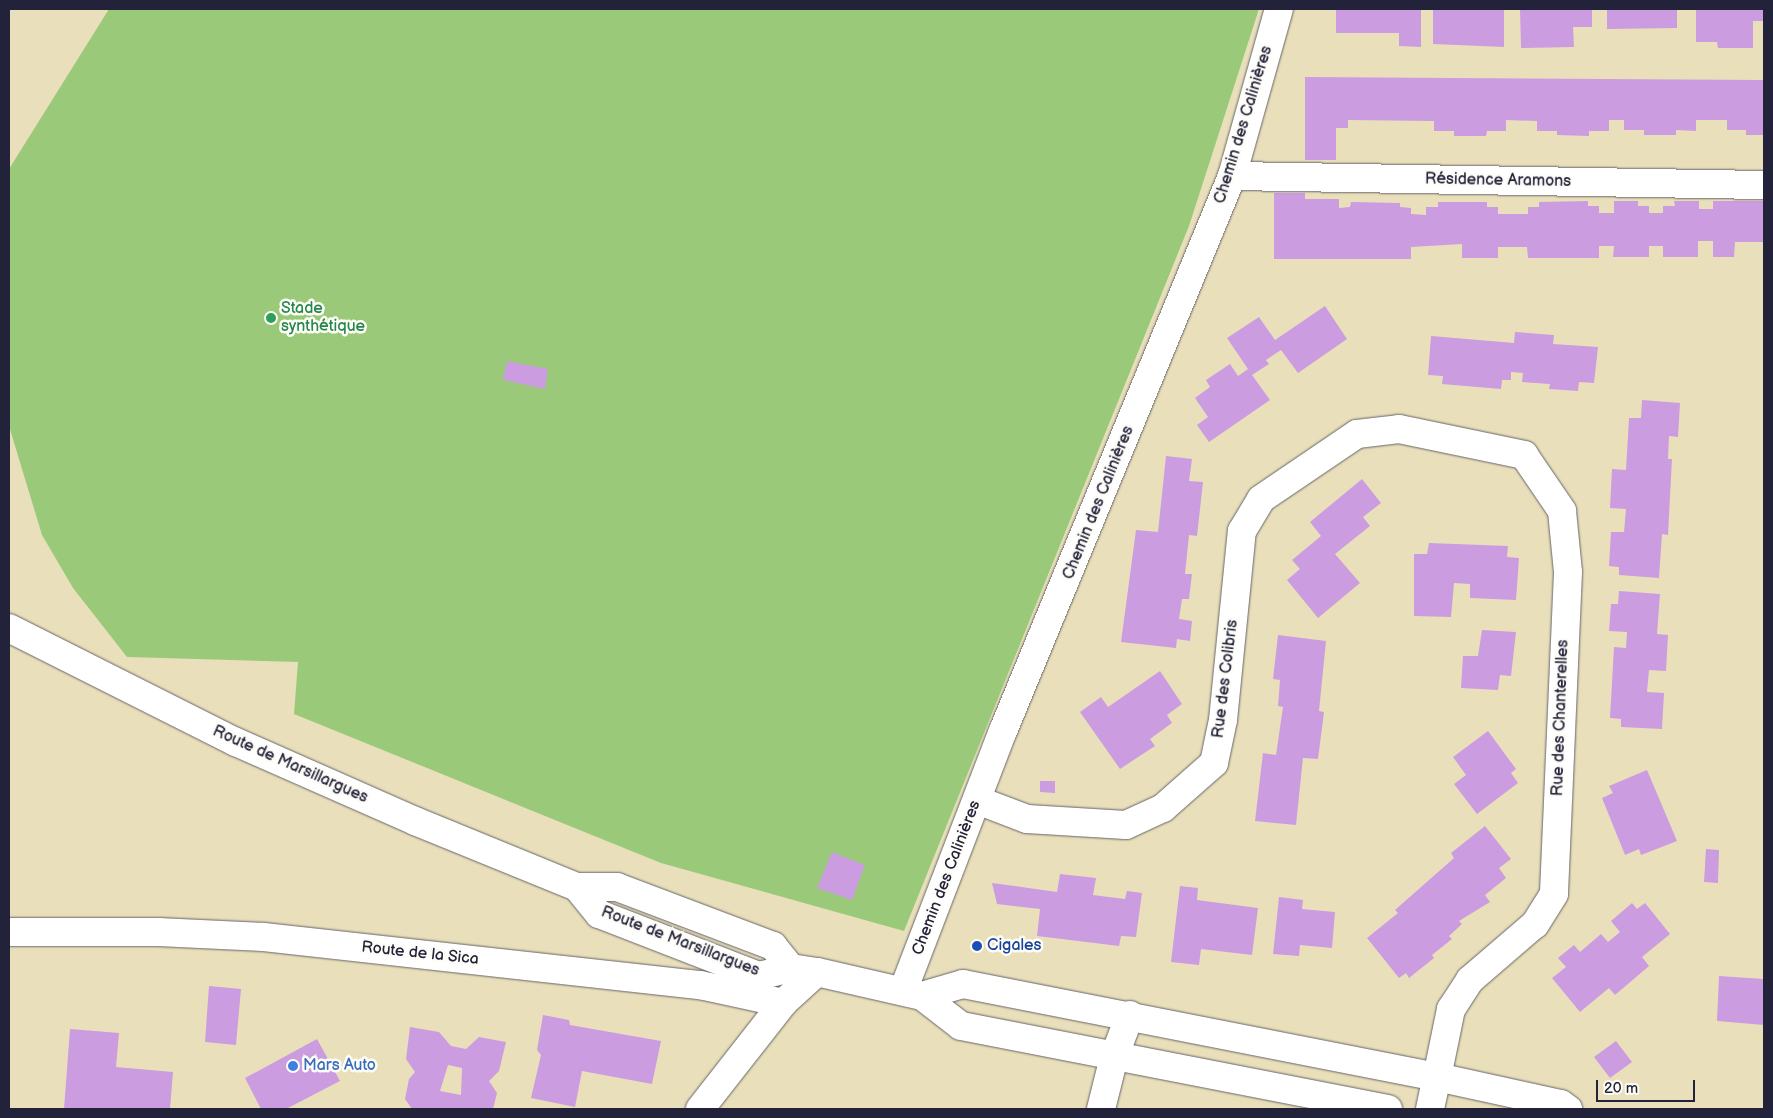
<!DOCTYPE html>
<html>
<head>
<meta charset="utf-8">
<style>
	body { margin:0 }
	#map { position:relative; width:1773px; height:1118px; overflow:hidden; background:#e9e0bb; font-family:"Balsamiq Sans",sans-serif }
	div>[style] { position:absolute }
	.green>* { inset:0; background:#9aca79 }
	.building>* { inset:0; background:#cb9ce0 }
	.roads { filter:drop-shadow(0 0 1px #686468) drop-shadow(0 0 1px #686468) }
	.street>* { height:28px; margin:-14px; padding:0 14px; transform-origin:14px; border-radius:14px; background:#fff }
	.secondary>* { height:28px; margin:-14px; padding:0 14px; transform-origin:14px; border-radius:14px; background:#fff }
	.dots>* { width:14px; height:14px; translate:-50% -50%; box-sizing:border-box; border:2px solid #fdfcf7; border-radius:50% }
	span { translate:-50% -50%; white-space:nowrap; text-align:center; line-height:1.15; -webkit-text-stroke:5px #fdfcf7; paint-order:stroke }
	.street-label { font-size:16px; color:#22223b }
	.leisure-label { font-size:16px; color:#27864d }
	.left { translate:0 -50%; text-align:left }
	.transit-label { font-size:16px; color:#164399 }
	.shop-label { font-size:16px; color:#366cbe }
	.frame { position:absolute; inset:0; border:10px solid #22223b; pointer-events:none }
	.scale { position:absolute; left:1596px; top:1080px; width:99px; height:22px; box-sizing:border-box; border:2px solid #22223b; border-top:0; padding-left:6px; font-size:15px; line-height:18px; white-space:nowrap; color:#22223b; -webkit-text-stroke:4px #fdfcf7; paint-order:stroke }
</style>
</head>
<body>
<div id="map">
	<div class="green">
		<i style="clip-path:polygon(109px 9px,1259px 9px,1189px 226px,904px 931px,661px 863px,294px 714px,298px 662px,127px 657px,73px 588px,42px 535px,9px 426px,9px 169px)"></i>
	</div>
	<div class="building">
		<i style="clip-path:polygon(1336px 9px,1421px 9px,1421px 47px,1399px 46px,1399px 33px,1336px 33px)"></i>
		<i style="clip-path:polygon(1433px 9px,1504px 9px,1504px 47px,1433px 44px)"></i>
		<i style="clip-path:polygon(1520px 9px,1592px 9px,1592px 27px,1573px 27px,1574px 47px,1521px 48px)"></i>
		<i style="clip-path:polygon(1607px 9px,1677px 9px,1677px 28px,1607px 29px)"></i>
		<i style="clip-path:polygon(1696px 9px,1764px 9px,1764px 21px,1753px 21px,1753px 48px,1718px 48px,1717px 42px,1696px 42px)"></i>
		<i style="clip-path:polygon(1305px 77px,1764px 80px,1764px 135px,1746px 135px,1746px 130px,1727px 130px,1727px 120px,1696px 120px,1696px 131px,1676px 130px,1676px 135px,1644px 135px,1644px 130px,1624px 130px,1624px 120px,1609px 120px,1609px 131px,1589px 131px,1589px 136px,1557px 135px,1557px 131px,1537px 131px,1537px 121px,1506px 120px,1506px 131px,1487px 131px,1486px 136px,1454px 136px,1454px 131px,1434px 131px,1434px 121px,1348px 120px,1348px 128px,1336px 128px,1336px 160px,1305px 160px)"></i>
		<i style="clip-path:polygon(1274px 193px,1305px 193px,1305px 199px,1339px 199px,1339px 208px,1350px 207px,1351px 202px,1400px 203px,1400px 207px,1411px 208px,1411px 214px,1426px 215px,1426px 207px,1438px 207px,1438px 202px,1487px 202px,1487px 207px,1498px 207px,1498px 214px,1528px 214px,1528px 207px,1539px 207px,1539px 202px,1588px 201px,1588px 206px,1599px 206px,1599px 213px,1614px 213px,1614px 201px,1638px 201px,1638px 206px,1649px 206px,1649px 213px,1663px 213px,1663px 206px,1675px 206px,1674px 201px,1699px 201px,1699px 209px,1713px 209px,1713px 201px,1764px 201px,1764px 242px,1735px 242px,1734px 257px,1713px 257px,1713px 241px,1698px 241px,1698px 257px,1663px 257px,1663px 246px,1649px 246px,1649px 257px,1613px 257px,1614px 246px,1599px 246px,1599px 258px,1528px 258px,1527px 247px,1498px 247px,1498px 258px,1462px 258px,1462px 244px,1411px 247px,1411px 259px,1274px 259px)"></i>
		<i style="clip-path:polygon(1325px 306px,1347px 339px,1298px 373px,1281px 350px,1266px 360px,1269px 364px,1252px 375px,1270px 400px,1209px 442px,1197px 425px,1208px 417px,1195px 398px,1210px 387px,1206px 380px,1230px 364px,1238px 376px,1248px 369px,1227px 338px,1259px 317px,1275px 340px)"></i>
		<i style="clip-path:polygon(1515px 332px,1554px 335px,1553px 344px,1598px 347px,1594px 383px,1579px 382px,1578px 391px,1549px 389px,1550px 384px,1522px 382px,1523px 373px,1511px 372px,1511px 380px,1502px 380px,1501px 389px,1442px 384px,1443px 376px,1428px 375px,1431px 336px,1514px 343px)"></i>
		<i style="clip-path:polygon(507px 361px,548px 369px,545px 389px,503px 380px)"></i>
		<i style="clip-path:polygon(1642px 400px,1680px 403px,1678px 437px,1669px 436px,1668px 459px,1672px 459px,1668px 535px,1662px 534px,1659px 578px,1619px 575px,1619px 567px,1609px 566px,1611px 532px,1624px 532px,1626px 509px,1610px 508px,1612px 469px,1626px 470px,1629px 418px,1641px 418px)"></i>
		<i style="clip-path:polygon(1166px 456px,1192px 459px,1189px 481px,1203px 482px,1197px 536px,1189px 535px,1185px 574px,1192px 574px,1189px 599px,1182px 599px,1179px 619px,1192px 621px,1190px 641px,1177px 639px,1176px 648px,1121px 642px,1136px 530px,1158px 532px)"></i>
		<i style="clip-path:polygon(1362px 479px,1381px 503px,1363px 517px,1370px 526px,1335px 554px,1360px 583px,1318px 618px,1287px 580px,1300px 569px,1292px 560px,1321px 536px,1310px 522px)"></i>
		<i style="clip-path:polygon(1429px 543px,1508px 546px,1507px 557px,1519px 558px,1516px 600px,1470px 598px,1470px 584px,1454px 583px,1451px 617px,1414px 616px,1414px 554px,1427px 554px)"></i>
		<i style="clip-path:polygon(1619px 591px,1660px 594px,1657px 634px,1668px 635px,1666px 671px,1649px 670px,1647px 692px,1664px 693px,1662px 729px,1621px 727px,1621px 719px,1610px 718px,1614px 647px,1626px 648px,1627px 632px,1609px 631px,1611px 604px,1618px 604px)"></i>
		<i style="clip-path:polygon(1482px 630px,1516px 632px,1511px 676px,1500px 675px,1498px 690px,1461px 688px,1463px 656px,1478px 656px)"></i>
		<i style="clip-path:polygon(1278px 635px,1326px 641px,1319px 711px,1324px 712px,1318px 759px,1303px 758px,1296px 825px,1255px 821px,1263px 753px,1276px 755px,1283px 707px,1278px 706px,1280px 680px,1273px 679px)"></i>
		<i style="clip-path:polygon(1160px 671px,1182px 704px,1167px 715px,1172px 723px,1150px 739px,1155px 746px,1120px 769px,1080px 712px,1101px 697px,1108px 707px)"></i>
		<i style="clip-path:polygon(1488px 731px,1516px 769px,1511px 773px,1518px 783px,1477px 814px,1454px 784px,1466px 775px,1453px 757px)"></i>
		<i style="clip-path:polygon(1647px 770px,1677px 841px,1641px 855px,1639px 849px,1625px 855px,1602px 798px,1613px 793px,1609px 786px)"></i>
		<i style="clip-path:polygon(1040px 781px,1055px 781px,1055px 793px,1040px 792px)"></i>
		<i style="clip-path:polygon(1485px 826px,1511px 859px,1499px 868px,1506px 878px,1485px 895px,1490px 902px,1459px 921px,1462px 924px,1449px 936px,1452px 939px,1432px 955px,1434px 958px,1409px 978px,1406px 973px,1399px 978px,1367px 938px,1398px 913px,1395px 910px,1454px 858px,1451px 853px)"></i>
		<i style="clip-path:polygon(1706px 849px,1719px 850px,1718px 883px,1704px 882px)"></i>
		<i style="clip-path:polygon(832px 852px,865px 865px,852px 900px,817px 888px)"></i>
		<i style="clip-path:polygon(1060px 874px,1096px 878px,1093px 895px,1125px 899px,1127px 891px,1142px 893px,1136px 937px,1121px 936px,1119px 946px,1037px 936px,1040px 909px,997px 904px,992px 883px,1057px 892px)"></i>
		<i style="clip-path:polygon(1180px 886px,1198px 888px,1197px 900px,1258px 908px,1252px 955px,1201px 949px,1199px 965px,1171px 962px)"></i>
		<i style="clip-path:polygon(1279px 897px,1303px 900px,1302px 909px,1335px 912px,1332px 948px,1300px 945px,1299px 956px,1273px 954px)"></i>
		<i style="clip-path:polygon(1632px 903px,1637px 909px,1645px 903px,1670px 934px,1642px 957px,1649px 966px,1615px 995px,1609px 988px,1580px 1012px,1552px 978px,1566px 967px,1558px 958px,1574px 945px,1580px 952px,1601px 934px,1608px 942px,1620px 932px,1611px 921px)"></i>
		<i style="clip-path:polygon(1719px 976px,1764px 979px,1764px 1025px,1717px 1021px)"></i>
		<i style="clip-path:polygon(209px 986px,241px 989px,236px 1045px,205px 1042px)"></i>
		<i style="clip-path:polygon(543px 1015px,569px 1020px,570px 1025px,661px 1041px,652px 1084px,582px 1071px,575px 1107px,531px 1098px,541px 1055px,537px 1050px)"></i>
		<i style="clip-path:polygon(evenodd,410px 1027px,439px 1032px,451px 1046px,466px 1049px,479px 1037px,506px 1042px,499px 1071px,489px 1081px,497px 1093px,493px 1109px,412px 1109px,405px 1099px,409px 1079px,415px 1072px,406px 1059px,410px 1027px,448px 1065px,462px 1068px,461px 1095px,440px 1091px,448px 1065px)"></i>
		<i style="clip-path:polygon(70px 1029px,119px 1033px,116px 1067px,173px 1072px,170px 1109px,64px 1109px)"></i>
		<i style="clip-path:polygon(317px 1039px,340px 1081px,286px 1109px,261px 1109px,245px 1078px)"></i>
		<i style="clip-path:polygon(1616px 1041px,1632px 1062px,1610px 1078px,1594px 1057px)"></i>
	</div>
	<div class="roads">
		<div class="street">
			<i style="left:1232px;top:176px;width:532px;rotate:0.97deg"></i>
			<i style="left:977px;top:800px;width:53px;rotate:20.8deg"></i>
			<i style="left:1027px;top:819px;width:99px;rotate:3.5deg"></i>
			<i style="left:1126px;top:825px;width:41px;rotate:-24.7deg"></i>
			<i style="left:1163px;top:808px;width:68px;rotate:-41.4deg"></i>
			<i style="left:1214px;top:763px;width:44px;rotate:-78.2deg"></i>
			<i style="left:1223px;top:720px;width:190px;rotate:-84.3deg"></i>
			<i style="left:1242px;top:531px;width:37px;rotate:-59deg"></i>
			<i style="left:1261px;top:499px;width:116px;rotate:-34.1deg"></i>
			<i style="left:1357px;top:434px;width:42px;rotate:-6.8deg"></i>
			<i style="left:1399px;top:429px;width:128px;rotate:11.7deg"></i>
			<i style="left:1524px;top:455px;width:68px;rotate:55.8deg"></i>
			<i style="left:1562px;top:511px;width:61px;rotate:84.4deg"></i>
			<i style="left:1568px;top:572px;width:322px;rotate:92.5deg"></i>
			<i style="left:1554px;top:894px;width:36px;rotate:122deg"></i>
			<i style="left:1535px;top:924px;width:86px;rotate:139.3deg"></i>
			<i style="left:1470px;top:980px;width:35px;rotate:123deg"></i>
			<i style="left:1451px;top:1009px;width:69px;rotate:101.6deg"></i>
			<i style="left:903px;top:991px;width:279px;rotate:-69deg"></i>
			<i style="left:1003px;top:731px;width:600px;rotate:-67.58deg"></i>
			<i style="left:1232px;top:176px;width:173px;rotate:-74.3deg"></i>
			<i style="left:700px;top:1109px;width:135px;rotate:-51.9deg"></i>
			<i style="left:1101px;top:1109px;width:54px;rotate:-76deg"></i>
		</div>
		<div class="secondary">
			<i style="left:9px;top:628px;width:254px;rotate:26.7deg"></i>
			<i style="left:236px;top:742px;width:196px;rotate:23.8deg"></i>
			<i style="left:415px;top:821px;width:175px;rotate:22.2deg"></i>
			<i style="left:577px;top:887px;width:40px"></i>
			<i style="left:617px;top:887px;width:167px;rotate:20.7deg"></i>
			<i style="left:773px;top:946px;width:28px;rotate:51deg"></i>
			<i style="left:577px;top:887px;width:35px;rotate:51deg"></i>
			<i style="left:599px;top:914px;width:172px;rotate:21.2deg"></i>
			<i style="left:759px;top:976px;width:33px;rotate:-14deg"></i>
			<i style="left:791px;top:968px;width:26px;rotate:9deg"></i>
			<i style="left:817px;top:972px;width:108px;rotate:12.9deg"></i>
			<i style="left:922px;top:996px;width:49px;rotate:37.6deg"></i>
			<i style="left:961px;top:1026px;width:435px;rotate:11deg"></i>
			<i style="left:9px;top:932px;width:149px"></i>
			<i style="left:158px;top:932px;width:106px;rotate:2.7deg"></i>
			<i style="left:264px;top:937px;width:439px;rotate:6.3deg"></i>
			<i style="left:700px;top:985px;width:85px;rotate:12.2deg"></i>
			<i style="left:783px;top:1003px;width:46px;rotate:-42.4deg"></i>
			<i style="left:922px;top:996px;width:43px;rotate:-16.3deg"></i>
			<i style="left:963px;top:984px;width:483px;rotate:11.1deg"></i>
			<i style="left:1437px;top:1077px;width:127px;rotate:12.3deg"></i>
			<i style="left:1561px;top:1104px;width:9px;rotate:36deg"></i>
			<i style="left:1114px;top:1057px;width:45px;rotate:-69.1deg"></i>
			<i style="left:1430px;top:1109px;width:33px;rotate:-78deg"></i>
		</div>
	</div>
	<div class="dots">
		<i style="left:271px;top:318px;background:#2e9e5b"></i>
		<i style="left:977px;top:946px;background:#1a4fb4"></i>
		<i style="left:293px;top:1066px;background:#3f7fe0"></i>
	</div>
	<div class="street-label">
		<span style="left:1244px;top:125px;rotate:-73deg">Chemin des Calinières</span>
		<span style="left:1498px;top:181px;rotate:1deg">Résidence Aramons</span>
		<span style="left:1099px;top:503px;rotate:-68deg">Chemin des Calinières</span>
		<span style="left:1226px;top:679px;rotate:-83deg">Rue des Colibris</span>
		<span style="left:1561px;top:718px;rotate:-88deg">Rue des Chanterelles</span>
		<span style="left:290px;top:765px;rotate:24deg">Route de Marsillargues</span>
		<span style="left:947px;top:878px;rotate:-69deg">Chemin des Calinières</span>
		<span style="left:680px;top:942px;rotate:21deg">Route de Marsillargues</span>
		<span style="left:420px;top:954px;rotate:6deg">Route de la Sica</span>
	</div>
	<div class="leisure-label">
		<span class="left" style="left:281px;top:318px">Stade<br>synthétique</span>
	</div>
	<div class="transit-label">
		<span class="left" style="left:987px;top:946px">Cigales</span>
	</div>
	<div class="shop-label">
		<span class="left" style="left:303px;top:1066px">Mars Auto</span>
	</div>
	<div class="frame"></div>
	<div class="scale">20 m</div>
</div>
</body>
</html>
